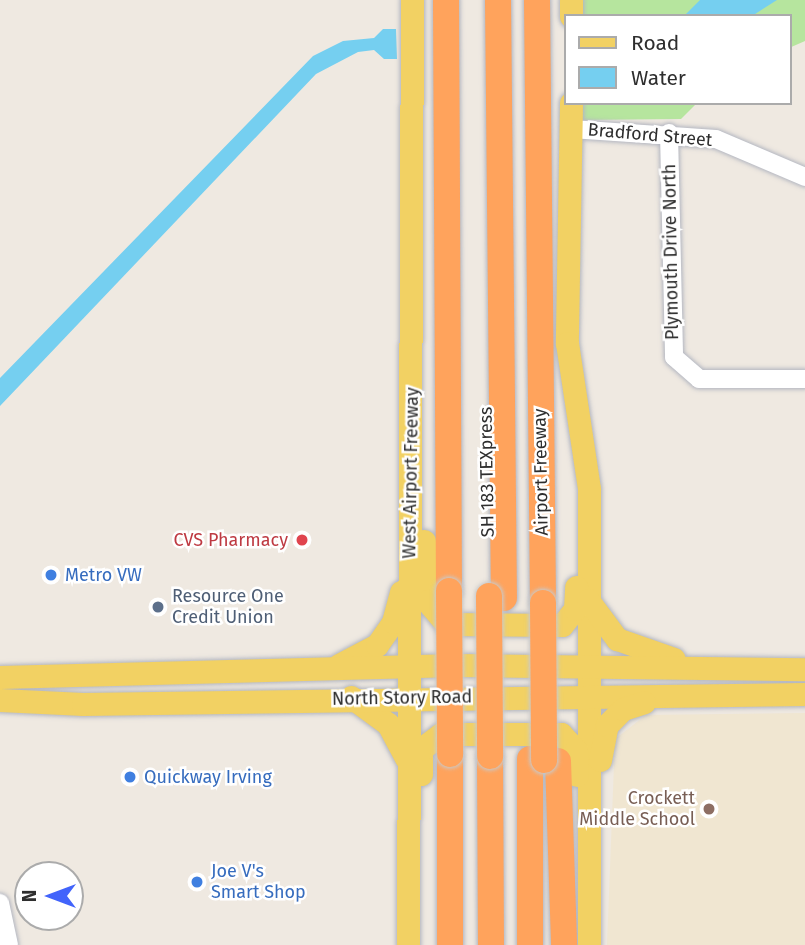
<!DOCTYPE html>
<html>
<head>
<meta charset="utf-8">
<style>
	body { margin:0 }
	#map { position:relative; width:805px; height:945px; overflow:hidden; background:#efe9e1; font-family:"Fira Sans",sans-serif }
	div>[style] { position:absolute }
	.education>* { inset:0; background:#f0e6d1 }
	.green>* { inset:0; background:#b6e59e }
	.water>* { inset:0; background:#75cff0 }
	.roads { filter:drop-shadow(0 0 2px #b4b7c1) drop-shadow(0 0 2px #b4b7c1) }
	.minor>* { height:18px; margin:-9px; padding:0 9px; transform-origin:9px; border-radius:9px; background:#fff }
	.major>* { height:23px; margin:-11.5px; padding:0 11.5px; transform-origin:11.5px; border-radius:11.5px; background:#f2d163 }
	.highway>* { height:26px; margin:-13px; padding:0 13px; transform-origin:13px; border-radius:13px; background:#ffa35c }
	.bridges { filter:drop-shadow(0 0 2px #c9c9c9) drop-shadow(0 0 2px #c9c9c9) }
	.highway-bridge>* { height:26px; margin:-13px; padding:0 13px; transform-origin:13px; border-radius:13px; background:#ffa35c }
	.dots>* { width:19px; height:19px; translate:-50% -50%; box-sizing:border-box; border:4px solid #fff; border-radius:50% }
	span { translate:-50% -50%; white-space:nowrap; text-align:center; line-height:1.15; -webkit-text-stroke:5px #fff; paint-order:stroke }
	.street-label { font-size:18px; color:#2e2e2e }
	.health-label { font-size:18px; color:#be3a42 }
	.right { translate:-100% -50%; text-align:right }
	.shop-label { font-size:18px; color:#366cbe }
	.left { translate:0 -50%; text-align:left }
	.service-label { font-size:18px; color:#4e5e75 }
	.education-label { font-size:18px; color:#785e54 }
	.legend { position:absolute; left:564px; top:14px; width:228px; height:91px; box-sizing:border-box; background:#fff; border:2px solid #ababab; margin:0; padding:9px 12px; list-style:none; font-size:21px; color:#2e2e2e }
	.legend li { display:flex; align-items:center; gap:14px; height:35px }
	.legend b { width:35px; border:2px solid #ababab }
	.north { position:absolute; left:14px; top:861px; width:70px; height:70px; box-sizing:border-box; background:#fff; border:2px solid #ababab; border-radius:50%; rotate:270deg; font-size:19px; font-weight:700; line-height:28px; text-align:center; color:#2e2e2e }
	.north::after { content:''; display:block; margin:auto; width:24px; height:32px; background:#4264fb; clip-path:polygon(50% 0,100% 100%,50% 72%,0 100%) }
</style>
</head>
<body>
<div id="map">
	<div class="education">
		<i style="clip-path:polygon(805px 713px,805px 945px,607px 945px,615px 739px,646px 715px)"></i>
	</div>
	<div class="green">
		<i style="clip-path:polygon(579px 0,805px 0,805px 41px,789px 48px,789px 16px,579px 16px)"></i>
		<i style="clip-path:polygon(579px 103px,697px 103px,681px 119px,579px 120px)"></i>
	</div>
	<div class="water">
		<i style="clip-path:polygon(700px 0,777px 0,752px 16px,684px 16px)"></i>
		<i style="clip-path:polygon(383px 29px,396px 29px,397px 59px,384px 59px,374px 50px,358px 52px,316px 74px,0 406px,0 378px,313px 56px,343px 41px,374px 38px)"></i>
	</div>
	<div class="roads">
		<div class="minor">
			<i style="left:571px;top:129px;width:145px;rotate:3.9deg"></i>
			<i style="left:716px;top:139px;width:97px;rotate:23.1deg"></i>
			<i style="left:669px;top:133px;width:224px;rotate:88.7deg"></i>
			<i style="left:674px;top:357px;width:33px;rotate:41deg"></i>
			<i style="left:699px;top:379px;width:106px"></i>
			<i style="left:0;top:903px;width:43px;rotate:77.9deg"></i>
		</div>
		<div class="major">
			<i style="left:571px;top:0;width:16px;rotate:90deg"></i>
			<i style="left:571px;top:103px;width:240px;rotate:91deg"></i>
			<i style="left:567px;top:343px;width:148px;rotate:81.4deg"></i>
			<i style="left:589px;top:489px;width:456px;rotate:90deg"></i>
			<i style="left:424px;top:541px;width:60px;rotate:87.1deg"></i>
			<i style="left:427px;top:601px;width:30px;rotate:50deg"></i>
			<i style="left:446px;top:624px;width:116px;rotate:0.5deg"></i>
			<i style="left:562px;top:625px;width:21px;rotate:-51deg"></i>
			<i style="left:575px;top:609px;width:22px;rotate:-87deg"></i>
			<i style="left:588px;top:600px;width:49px;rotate:53.4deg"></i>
			<i style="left:617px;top:639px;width:60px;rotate:19.3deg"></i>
			<i style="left:339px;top:665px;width:43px;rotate:-27.8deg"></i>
			<i style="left:377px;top:645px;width:28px;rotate:-55deg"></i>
			<i style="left:393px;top:622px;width:31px;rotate:-75deg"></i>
			<i style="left:0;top:677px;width:456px;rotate:-1.5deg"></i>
			<i style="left:456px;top:665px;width:349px;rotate:0.7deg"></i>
			<i style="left:351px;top:697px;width:46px;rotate:36.1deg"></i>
			<i style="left:388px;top:724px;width:38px;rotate:62deg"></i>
			<i style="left:0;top:700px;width:83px;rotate:2.8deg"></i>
			<i style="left:83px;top:704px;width:722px;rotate:-0.79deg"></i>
			<i style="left:600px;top:760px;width:36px;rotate:-79deg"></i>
			<i style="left:607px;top:725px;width:23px;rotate:-45deg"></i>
			<i style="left:623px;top:709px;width:22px;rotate:-18deg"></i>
			<i style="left:421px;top:774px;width:25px;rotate:-90deg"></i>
			<i style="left:421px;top:749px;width:25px;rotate:-37deg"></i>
			<i style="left:441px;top:734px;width:120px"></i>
			<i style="left:561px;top:734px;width:22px;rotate:47deg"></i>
			<i style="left:576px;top:750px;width:25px;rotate:88deg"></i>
			<i style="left:408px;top:945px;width:945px;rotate:-89.76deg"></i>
		</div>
		<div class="highway">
			<i style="left:446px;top:0;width:591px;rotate:89.71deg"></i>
			<i style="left:498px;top:0;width:598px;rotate:89.43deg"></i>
			<i style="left:537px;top:0;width:603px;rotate:89.43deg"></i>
			<i style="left:450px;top:754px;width:191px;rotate:90deg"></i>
			<i style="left:490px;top:756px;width:189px;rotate:89.7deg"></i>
			<i style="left:558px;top:761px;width:184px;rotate:88.1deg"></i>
			<i style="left:530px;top:945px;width:186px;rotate:-90deg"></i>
		</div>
	</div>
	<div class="bridges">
		<div class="highway-bridge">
			<i style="left:449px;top:591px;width:163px;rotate:89.6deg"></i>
			<i style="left:489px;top:596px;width:160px;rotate:89.6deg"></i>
			<i style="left:543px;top:603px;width:157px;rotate:89.6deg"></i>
		</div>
	</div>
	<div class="dots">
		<i style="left:302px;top:540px;background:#e0444e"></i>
		<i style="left:51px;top:575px;background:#3f7fe0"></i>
		<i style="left:158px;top:607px;background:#5c6f8a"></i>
		<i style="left:130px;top:777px;background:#3f7fe0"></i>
		<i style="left:709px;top:809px;background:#8d6e63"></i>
		<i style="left:197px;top:882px;background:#3f7fe0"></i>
	</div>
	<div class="street-label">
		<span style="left:650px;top:135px;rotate:5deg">Bradford Street</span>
		<span style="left:671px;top:252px;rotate:-91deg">Plymouth Drive North</span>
		<span style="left:487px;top:472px;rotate:-91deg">SH 183 TEXpress</span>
		<span style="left:541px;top:472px;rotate:-91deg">Airport Freeway</span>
		<span style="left:411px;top:473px;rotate:-89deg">West Airport Freeway</span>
		<span style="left:402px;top:698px;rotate:-1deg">North Story Road</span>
	</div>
	<div class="health-label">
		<span class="right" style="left:288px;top:540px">CVS Pharmacy</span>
	</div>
	<div class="shop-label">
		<span class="left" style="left:65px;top:575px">Metro VW</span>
		<span class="left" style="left:144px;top:777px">Quickway Irving</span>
		<span class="left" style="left:211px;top:882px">Joe V's<br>Smart Shop</span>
	</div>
	<div class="service-label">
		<span class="left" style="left:172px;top:607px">Resource One<br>Credit Union</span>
	</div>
	<div class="education-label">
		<span class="right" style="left:695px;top:809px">Crockett<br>Middle School</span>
	</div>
	<ul class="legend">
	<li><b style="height:9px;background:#f2d163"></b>Road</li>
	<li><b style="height:19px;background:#75cff0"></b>Water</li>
	</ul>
	<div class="north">N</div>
</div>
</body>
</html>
